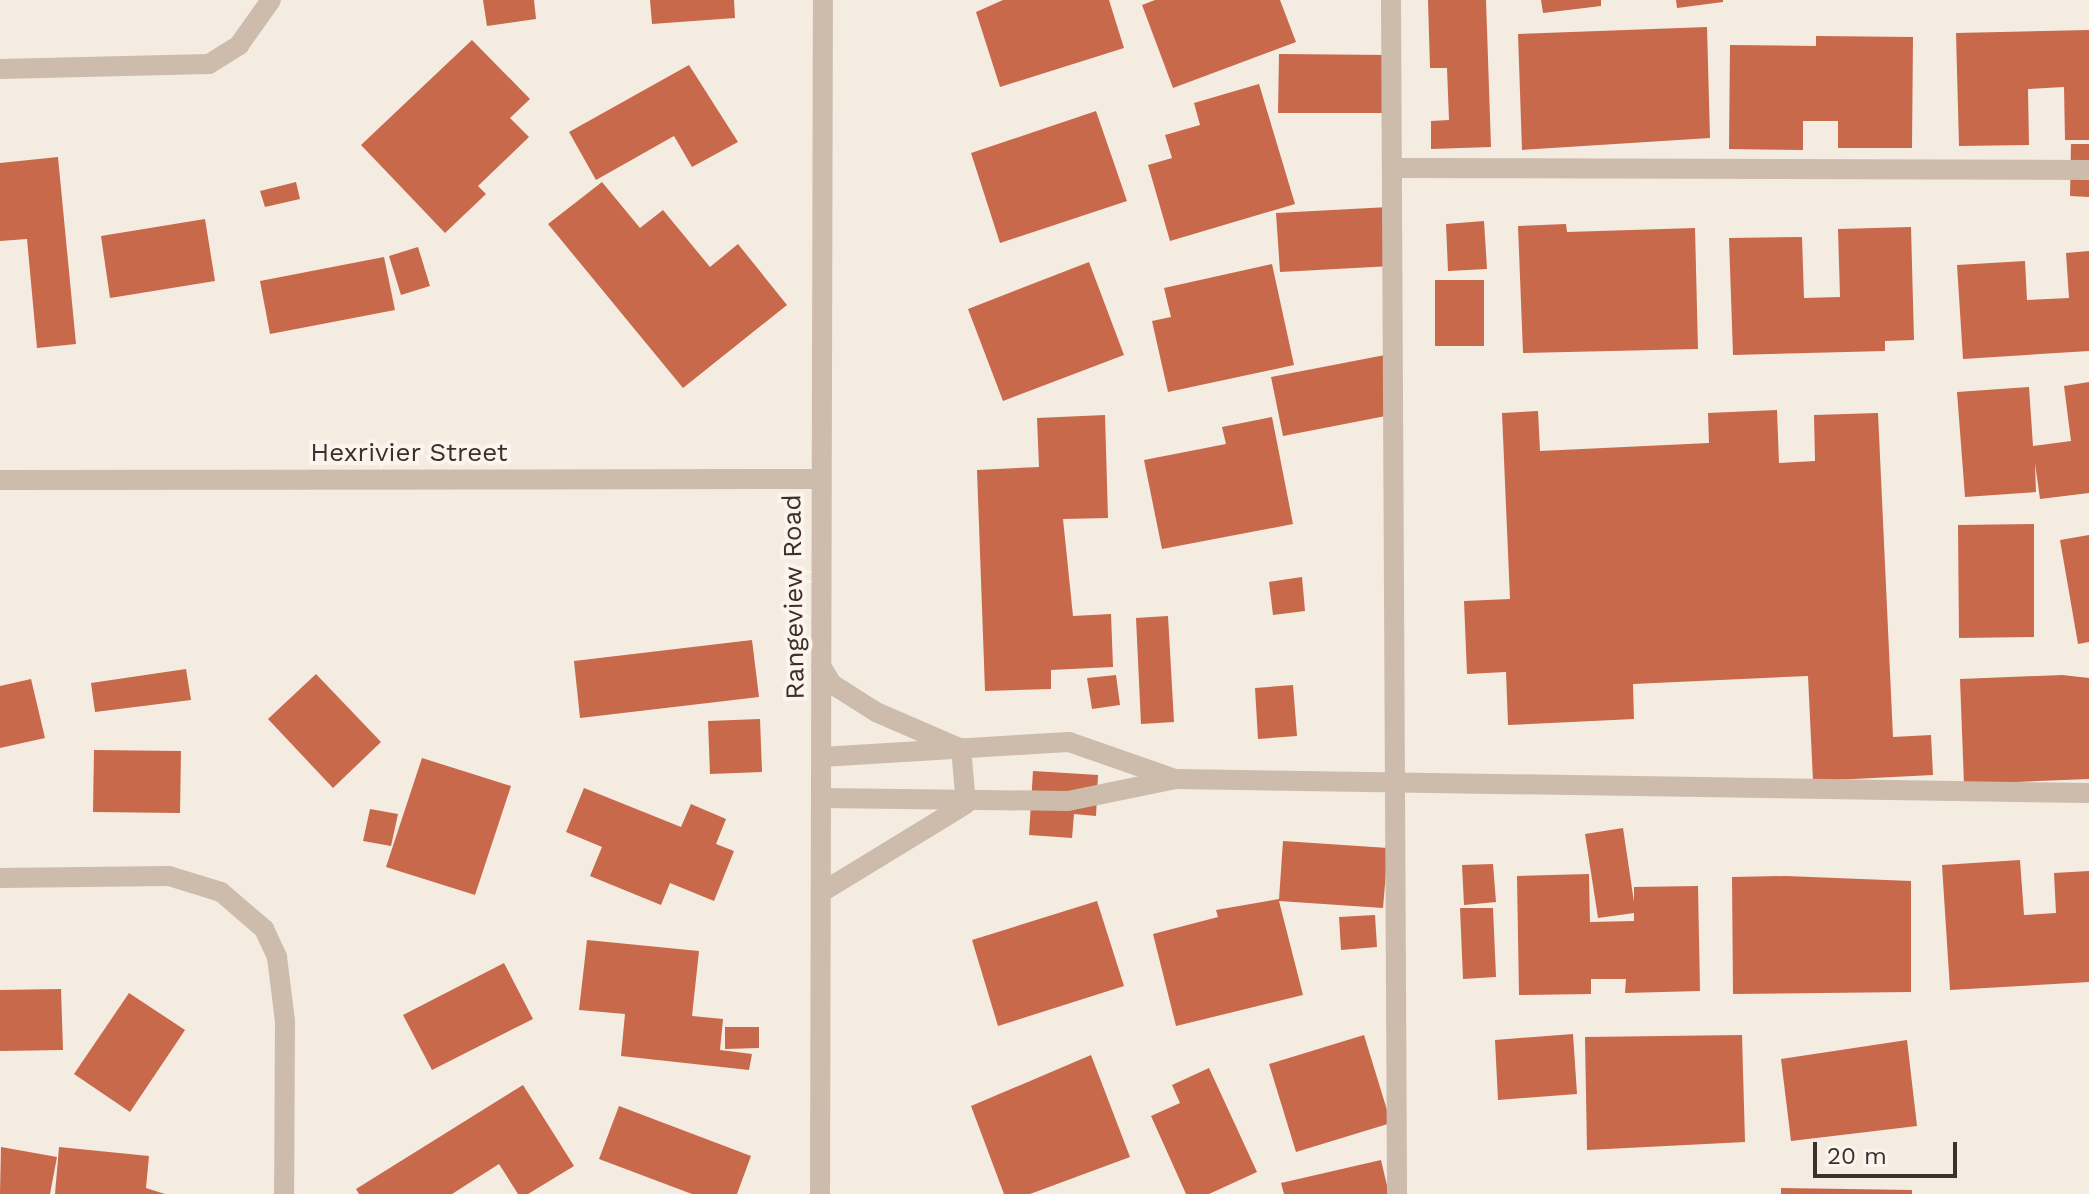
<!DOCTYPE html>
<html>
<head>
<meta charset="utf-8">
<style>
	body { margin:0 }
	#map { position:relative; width:2089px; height:1194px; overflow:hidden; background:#f4ebe1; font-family:"Work Sans",sans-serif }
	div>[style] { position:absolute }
	.building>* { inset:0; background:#c8694b }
	.minor>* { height:20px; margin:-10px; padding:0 10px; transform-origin:10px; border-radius:10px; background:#cdbbac }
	span { translate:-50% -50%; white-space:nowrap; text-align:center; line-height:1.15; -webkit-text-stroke:8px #fbf5ee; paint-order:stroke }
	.street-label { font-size:26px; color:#3b302b }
	.scale { position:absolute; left:1813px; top:1142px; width:144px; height:36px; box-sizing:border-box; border:4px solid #3b302b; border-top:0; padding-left:10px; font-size:24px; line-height:28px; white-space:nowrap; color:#3b302b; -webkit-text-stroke:6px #fbf5ee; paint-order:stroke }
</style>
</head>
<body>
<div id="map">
	<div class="building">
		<i style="clip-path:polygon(483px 0,534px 0,536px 19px,487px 26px)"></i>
		<i style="clip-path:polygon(650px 0,734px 0,735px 18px,652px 24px)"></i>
		<i style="clip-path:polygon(1003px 0,1109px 0,1124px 48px,1000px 87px,976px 12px)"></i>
		<i style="clip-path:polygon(1155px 0,1280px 0,1296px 42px,1173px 88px,1142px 5px)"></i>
		<i style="clip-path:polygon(1428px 0,1486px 0,1491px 147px,1431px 149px,1431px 121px,1449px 120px,1447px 68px,1430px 68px)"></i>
		<i style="clip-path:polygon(1541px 0,1601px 0,1601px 6px,1543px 13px)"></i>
		<i style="clip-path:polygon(1676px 0,1723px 0,1723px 2px,1677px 8px)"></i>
		<i style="clip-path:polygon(1707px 27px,1710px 138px,1522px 150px,1518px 34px)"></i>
		<i style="clip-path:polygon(2089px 30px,2089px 140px,2065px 140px,2064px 87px,2028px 89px,2029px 145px,1959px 146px,1956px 33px)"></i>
		<i style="clip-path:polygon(1816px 36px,1913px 37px,1912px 148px,1838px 148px,1838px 121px,1803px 121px,1803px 150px,1729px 149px,1730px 45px,1816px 46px)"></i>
		<i style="clip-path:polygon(472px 40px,530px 99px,510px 118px,529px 137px,478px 186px,486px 194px,445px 233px,361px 145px)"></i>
		<i style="clip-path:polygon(1279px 54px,1389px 55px,1389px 113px,1278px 113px)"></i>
		<i style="clip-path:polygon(689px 65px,738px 142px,692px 167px,674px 136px,596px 180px,569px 132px)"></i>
		<i style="clip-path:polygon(1259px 84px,1295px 204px,1170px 241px,1148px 165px,1172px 158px,1165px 135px,1200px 125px,1194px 103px)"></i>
		<i style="clip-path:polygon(1096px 111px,1127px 201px,1000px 243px,971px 153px)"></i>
		<i style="clip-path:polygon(2071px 144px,2089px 144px,2089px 197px,2070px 196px)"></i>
		<i style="clip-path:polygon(58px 157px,76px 344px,37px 348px,27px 239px,0 241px,0 163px)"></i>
		<i style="clip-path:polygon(296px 182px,300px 199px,265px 207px,260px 191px)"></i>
		<i style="clip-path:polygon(602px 182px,640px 228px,663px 210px,710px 267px,738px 244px,787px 305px,683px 388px,548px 224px)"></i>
		<i style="clip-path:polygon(1389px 207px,1392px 266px,1280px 272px,1276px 213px)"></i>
		<i style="clip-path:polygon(205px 219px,215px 281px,110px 298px,101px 236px)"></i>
		<i style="clip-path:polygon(1484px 221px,1487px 269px,1448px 271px,1446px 224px)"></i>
		<i style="clip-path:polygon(1566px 224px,1567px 232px,1695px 228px,1698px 349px,1523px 353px,1518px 226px)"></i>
		<i style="clip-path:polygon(1911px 227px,1914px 340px,1885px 341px,1885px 351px,1733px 355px,1729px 238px,1802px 237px,1804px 298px,1840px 297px,1838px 229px)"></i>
		<i style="clip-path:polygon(418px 247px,430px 286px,401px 295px,389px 256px)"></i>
		<i style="clip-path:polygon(2089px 251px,2089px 351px,1963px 359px,1957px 265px,2025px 261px,2027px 300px,2069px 298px,2066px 253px)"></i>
		<i style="clip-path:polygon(384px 257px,395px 310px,270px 334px,260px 281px)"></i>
		<i style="clip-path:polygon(1089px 262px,1124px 355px,1003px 401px,968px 309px)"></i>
		<i style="clip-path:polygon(1272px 264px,1294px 365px,1168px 392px,1152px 321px,1171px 317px,1164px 288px)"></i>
		<i style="clip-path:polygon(1435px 280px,1484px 280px,1484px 346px,1435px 346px)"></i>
		<i style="clip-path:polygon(1385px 355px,1396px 414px,1283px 436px,1271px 377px)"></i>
		<i style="clip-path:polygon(2089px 382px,2089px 493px,2040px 499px,2035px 463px,2036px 492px,1965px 497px,1957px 392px,2029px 387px,2033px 446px,2071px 441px,2064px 386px)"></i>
		<i style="clip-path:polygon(1777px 410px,1779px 463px,1815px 461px,1814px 415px,1878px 413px,1893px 737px,1931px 735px,1933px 775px,1813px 781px,1808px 676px,1633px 684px,1634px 719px,1508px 725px,1506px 672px,1467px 674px,1464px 601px,1510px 599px,1502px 413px,1538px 411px,1540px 451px,1709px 443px,1708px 413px)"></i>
		<i style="clip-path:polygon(1105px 415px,1108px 518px,1063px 519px,1073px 616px,1111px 614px,1113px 667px,1051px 670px,1051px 689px,985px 691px,977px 470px,1039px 467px,1037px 418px)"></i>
		<i style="clip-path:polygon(1272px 417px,1293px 524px,1162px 549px,1144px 460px,1226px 444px,1222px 427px)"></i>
		<i style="clip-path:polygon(2034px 524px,2034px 637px,1959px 638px,1958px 525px)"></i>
		<i style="clip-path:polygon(2089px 535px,2089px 642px,2078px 644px,2060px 540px)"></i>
		<i style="clip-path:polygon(1302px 577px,1305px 611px,1273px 615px,1269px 582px)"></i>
		<i style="clip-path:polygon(1168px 616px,1174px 722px,1141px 724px,1136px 618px)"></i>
		<i style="clip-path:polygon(752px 640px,759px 697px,580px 718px,574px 661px)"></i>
		<i style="clip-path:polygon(186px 669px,191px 700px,95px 712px,91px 683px)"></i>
		<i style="clip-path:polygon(316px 674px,381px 742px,333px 788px,268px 719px)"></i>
		<i style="clip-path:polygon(1116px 675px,1120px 705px,1092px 709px,1087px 678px)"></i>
		<i style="clip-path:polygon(2062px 675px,2089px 678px,2089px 779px,1964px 784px,1960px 679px)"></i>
		<i style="clip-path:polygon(31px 679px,45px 738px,0 748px,0 686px)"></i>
		<i style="clip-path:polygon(1293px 685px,1297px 736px,1258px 739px,1255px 688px)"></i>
		<i style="clip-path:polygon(760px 719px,762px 772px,710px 774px,708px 721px)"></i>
		<i style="clip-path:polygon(94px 750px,181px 751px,180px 813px,93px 812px)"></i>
		<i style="clip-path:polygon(422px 758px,511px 786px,475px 895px,386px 867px)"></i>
		<i style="clip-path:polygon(1033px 771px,1098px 775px,1096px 816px,1074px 814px,1072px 838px,1029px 835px)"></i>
		<i style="clip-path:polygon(584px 788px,681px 827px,691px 804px,726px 819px,716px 844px,734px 851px,714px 901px,670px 883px,661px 905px,590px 876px,602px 847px,566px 832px)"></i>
		<i style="clip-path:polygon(370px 809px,398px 814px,391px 846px,363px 841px)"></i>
		<i style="clip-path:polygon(1623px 828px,1634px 902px,1634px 887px,1698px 886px,1700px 991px,1625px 993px,1626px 979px,1591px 979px,1591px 994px,1519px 995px,1517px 876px,1589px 874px,1590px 922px,1634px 921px,1634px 913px,1598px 918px,1585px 834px)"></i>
		<i style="clip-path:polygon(1283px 841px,1388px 848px,1383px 908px,1279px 901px,1303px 995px,1176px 1026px,1153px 934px,1218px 917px,1216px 910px,1279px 899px)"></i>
		<i style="clip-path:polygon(2020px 860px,2024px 915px,2056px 913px,2054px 873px,2089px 871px,2089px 982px,1950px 990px,1942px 865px)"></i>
		<i style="clip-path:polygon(1493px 864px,1496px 902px,1464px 905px,1462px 865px)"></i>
		<i style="clip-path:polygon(1786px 876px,1911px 881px,1911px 992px,1733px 994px,1732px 877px)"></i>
		<i style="clip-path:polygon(1097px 901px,1124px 986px,998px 1026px,972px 940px)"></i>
		<i style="clip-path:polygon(1460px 908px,1493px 908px,1496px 977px,1463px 979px)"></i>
		<i style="clip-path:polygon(1375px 915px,1377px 947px,1341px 950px,1339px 917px)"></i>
		<i style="clip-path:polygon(587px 940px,699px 951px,692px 1016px,723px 1019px,720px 1050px,752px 1054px,749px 1070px,621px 1056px,625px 1014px,579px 1010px)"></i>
		<i style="clip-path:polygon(504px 963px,533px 1019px,432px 1070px,403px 1015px)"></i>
		<i style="clip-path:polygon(61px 989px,63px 1050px,0 1051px,0 990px)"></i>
		<i style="clip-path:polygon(129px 993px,185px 1030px,130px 1112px,74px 1074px)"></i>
		<i style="clip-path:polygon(725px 1027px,759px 1027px,759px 1048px,725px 1049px)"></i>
		<i style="clip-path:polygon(1573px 1034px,1577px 1094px,1498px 1100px,1495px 1040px)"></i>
		<i style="clip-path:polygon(1364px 1035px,1391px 1123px,1296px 1152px,1269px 1064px)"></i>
		<i style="clip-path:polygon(1742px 1035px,1745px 1142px,1587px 1150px,1585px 1037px)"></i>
		<i style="clip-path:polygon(1907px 1040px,1917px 1126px,1791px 1141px,1781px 1059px)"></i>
		<i style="clip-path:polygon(1091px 1055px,1130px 1157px,1030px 1194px,1004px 1194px,971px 1106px)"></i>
		<i style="clip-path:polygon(1209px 1068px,1257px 1172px,1209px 1194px,1186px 1194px,1151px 1116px,1180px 1103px,1172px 1085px)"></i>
		<i style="clip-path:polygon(523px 1085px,574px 1166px,528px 1194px,518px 1194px,499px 1164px,452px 1194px,359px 1194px,356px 1189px)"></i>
		<i style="clip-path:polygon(619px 1106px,751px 1156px,737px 1194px,692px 1194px,599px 1159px)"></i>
		<i style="clip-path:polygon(1px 1147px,57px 1157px,50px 1194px,0 1194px)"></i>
		<i style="clip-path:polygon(59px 1147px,149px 1156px,146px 1188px,165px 1194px,55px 1194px)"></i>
		<i style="clip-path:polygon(1381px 1160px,1389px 1194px,1284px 1194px,1281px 1183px)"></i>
		<i style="clip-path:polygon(1781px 1188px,1912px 1190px,1912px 1194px,1781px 1194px)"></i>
	</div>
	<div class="minor">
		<i style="left:1391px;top:0;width:1194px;rotate:89.71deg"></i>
		<i style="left:0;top:69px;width:209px;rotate:-1.4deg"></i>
		<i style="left:209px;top:64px;width:36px;rotate:-32deg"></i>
		<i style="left:239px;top:45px;width:55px;rotate:-54.6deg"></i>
		<i style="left:1392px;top:168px;width:697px;rotate:0.16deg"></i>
		<i style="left:0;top:480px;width:819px;rotate:-0.07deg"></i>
		<i style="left:821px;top:666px;width:21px;rotate:59deg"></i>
		<i style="left:832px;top:684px;width:52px;rotate:32.5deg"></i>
		<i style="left:876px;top:712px;width:88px;rotate:23.4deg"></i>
		<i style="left:961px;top:748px;width:56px;rotate:84.9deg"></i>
		<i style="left:822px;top:757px;width:247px;rotate:-3.5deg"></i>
		<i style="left:1069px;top:742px;width:112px;rotate:19.2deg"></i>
		<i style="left:823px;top:798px;width:245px;rotate:0.7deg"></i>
		<i style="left:1068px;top:801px;width:109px;rotate:-11.6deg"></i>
		<i style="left:1175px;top:779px;width:914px;rotate:0.88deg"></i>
		<i style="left:0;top:878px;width:169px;rotate:-0.7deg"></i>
		<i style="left:169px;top:876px;width:54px;rotate:17.1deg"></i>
		<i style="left:221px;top:892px;width:57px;rotate:40.7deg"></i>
		<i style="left:264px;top:929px;width:31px;rotate:65deg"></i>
		<i style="left:277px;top:957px;width:64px;rotate:82.9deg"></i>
		<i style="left:285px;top:1021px;width:173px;rotate:90.3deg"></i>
		<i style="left:822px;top:892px;width:165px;rotate:-31.4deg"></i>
		<i style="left:820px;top:1194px;width:1194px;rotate:-89.86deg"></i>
	</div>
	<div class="street-label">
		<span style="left:409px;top:453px">Hexrivier Street</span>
		<span style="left:794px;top:597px;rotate:-91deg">Rangeview Road</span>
	</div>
	<div class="scale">20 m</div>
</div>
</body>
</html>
